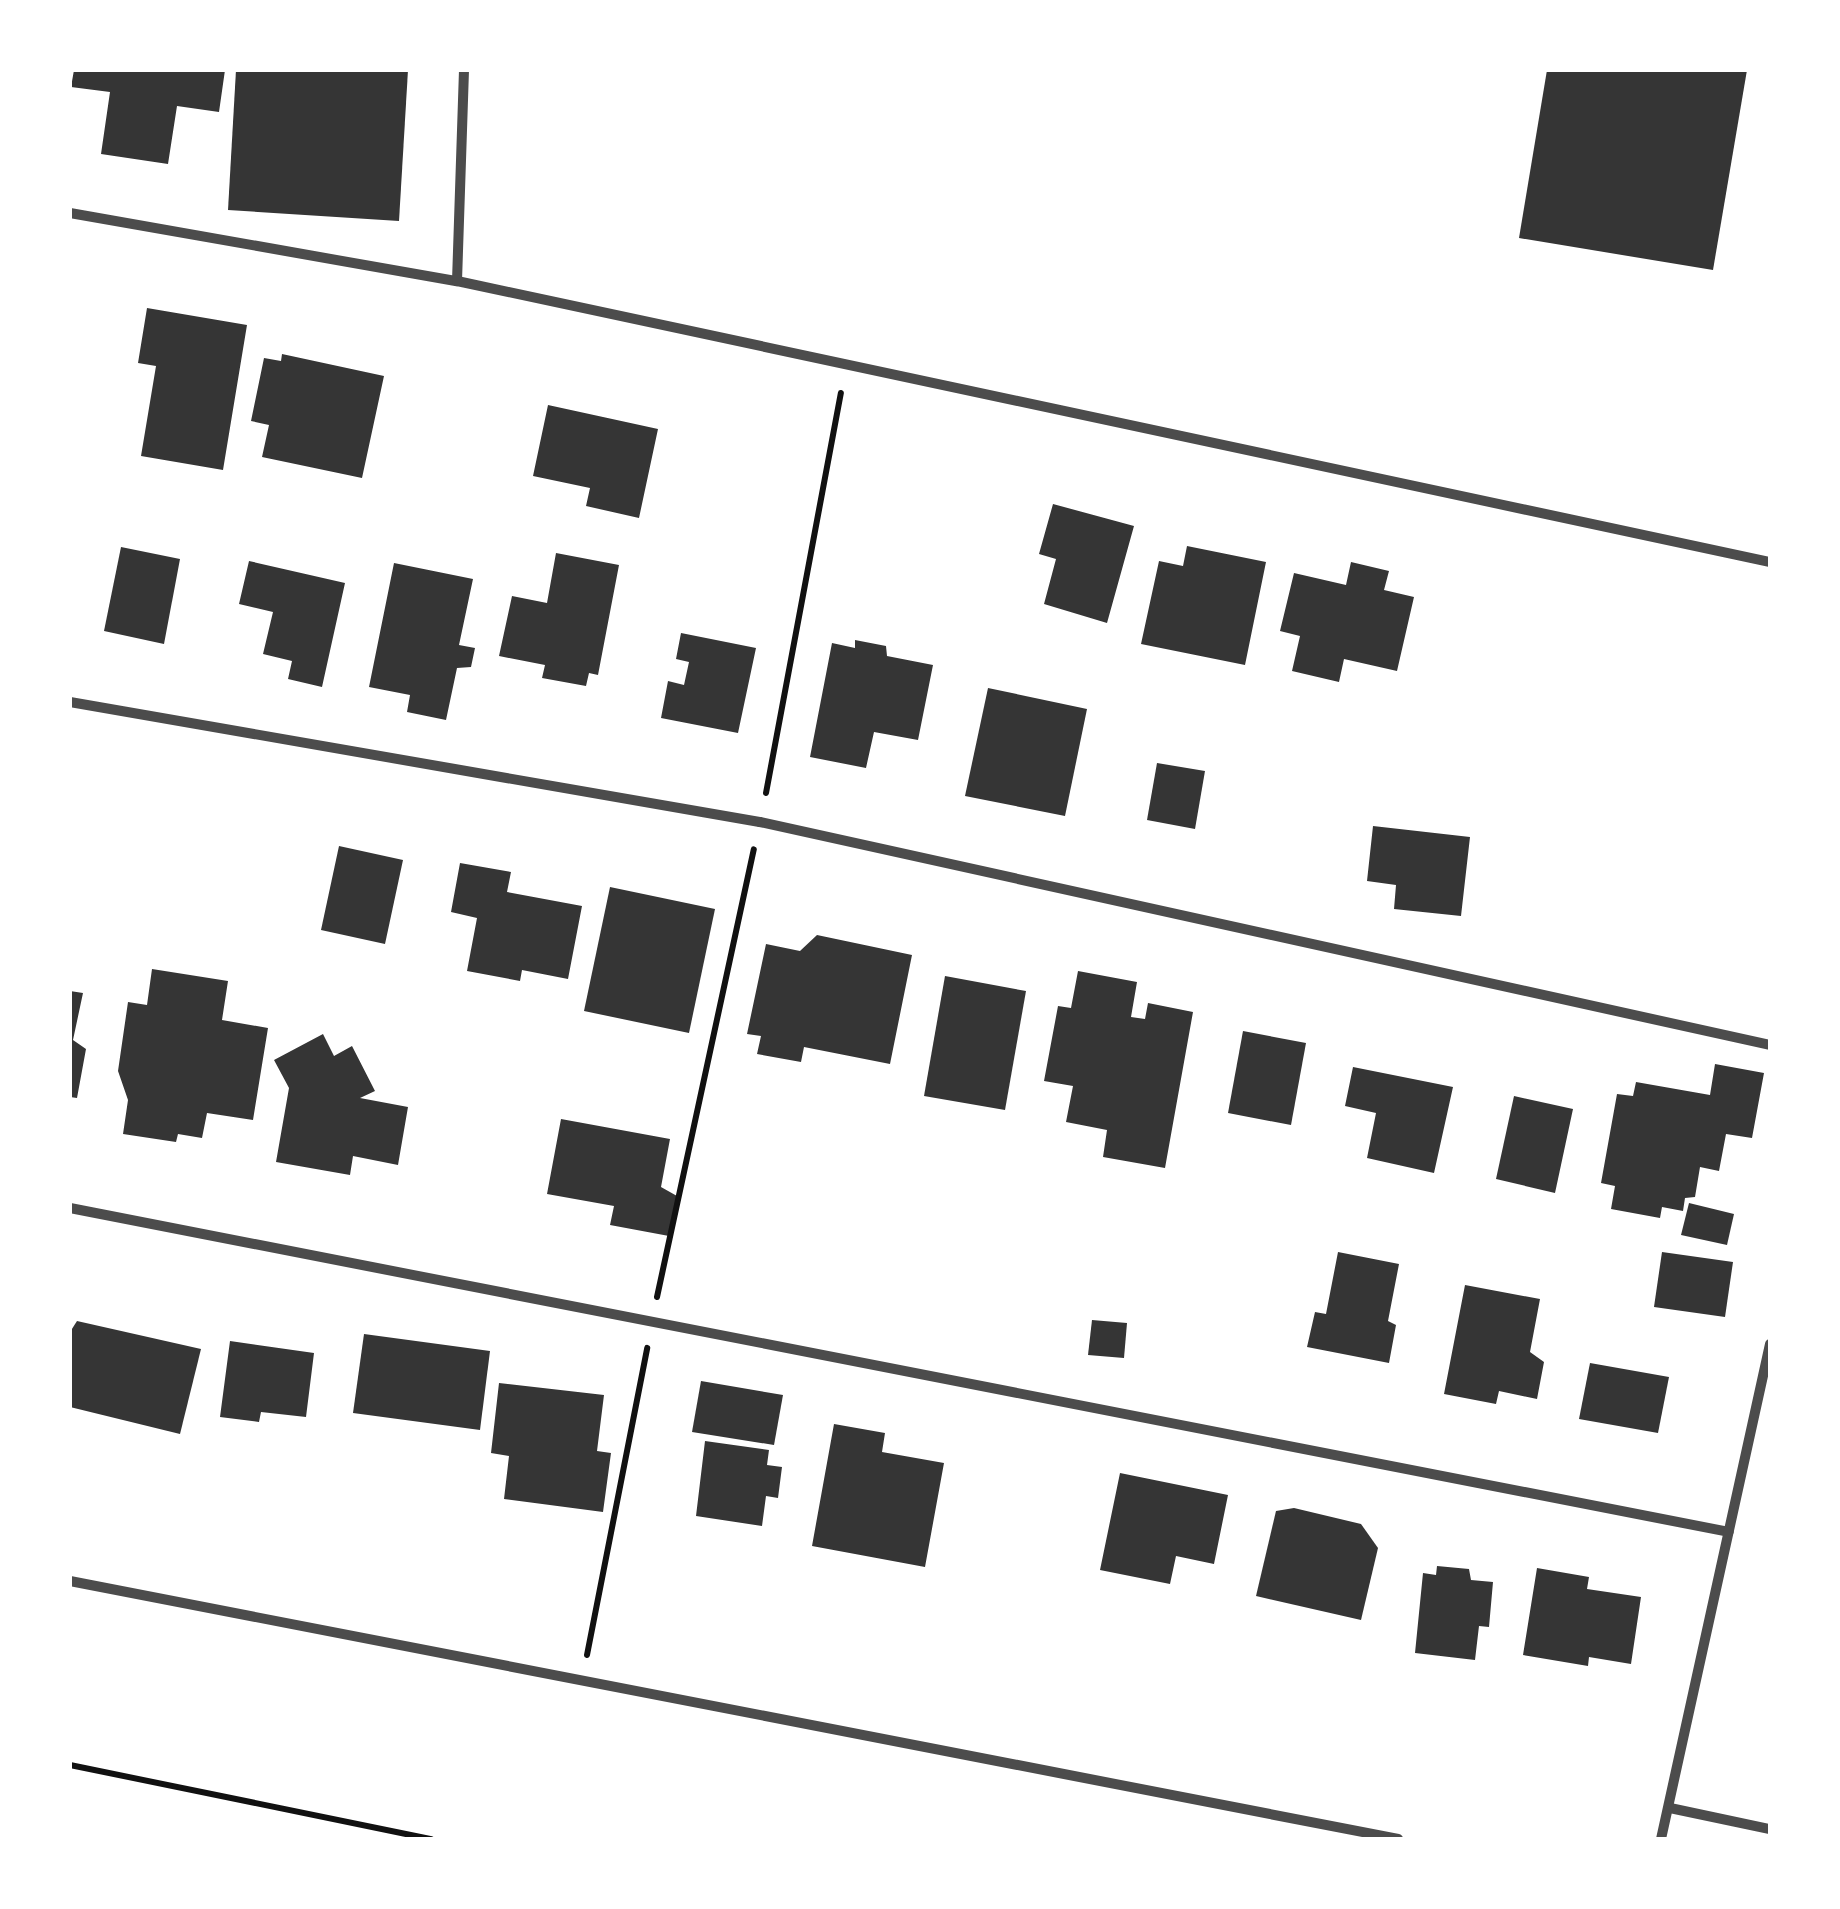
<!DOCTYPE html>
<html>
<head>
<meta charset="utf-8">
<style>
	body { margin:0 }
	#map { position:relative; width:1840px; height:1909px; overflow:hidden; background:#fff; font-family:Karla,sans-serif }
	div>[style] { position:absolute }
	.building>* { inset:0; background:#353535 }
	.path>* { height:6px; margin:-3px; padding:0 3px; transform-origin:3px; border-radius:3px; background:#111 }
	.minor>* { height:10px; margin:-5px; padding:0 5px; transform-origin:5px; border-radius:5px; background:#4c4c4c }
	span { translate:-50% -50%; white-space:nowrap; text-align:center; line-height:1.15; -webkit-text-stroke:10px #fff; paint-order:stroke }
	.frame { position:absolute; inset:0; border:72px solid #fff; pointer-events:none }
</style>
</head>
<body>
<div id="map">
	<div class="building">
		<i style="clip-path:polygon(74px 70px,225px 70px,219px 112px,177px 106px,168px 164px,101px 154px,110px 92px,71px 87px)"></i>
		<i style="clip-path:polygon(236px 70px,408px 70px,399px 221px,228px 210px)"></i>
		<i style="clip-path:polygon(1547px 70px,1747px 70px,1713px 270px,1519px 238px)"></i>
		<i style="clip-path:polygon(147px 308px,247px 325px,223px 470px,141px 456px,156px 366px,138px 363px)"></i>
		<i style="clip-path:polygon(282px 354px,384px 376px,362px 478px,262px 457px,269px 425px,251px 421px,264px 358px,281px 361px)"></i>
		<i style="clip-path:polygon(548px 405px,658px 429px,639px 518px,586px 506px,590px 488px,533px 476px)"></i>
		<i style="clip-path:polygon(1053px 504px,1134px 526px,1107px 623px,1044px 604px,1056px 559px,1039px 554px)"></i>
		<i style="clip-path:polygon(1187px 546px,1266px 562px,1245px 665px,1141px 644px,1159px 561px,1183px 566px)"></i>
		<i style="clip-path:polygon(121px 547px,180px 559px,164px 644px,104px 631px)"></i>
		<i style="clip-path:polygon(556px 553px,619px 565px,598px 675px,589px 673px,586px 686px,542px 678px,545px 665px,499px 656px,512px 596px,547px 603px)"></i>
		<i style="clip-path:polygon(249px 561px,345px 583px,322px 687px,288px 679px,292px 661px,263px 654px,273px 612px,239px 604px)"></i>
		<i style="clip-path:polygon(1351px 562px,1389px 571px,1384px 590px,1414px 597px,1397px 671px,1344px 659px,1339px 682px,1292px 671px,1300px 636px,1280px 631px,1294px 573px,1346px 585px)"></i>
		<i style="clip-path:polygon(394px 563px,473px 579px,459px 645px,475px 648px,471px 667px,457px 668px,446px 720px,407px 712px,410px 695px,369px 687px)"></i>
		<i style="clip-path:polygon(681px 633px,756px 648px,738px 733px,661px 718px,668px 681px,684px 685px,689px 662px,676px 659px)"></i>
		<i style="clip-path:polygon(855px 640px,886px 646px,887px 656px,933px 665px,918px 740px,874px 732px,866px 768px,810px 757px,832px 643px,855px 648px)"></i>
		<i style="clip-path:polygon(988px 688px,1087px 709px,1065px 816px,965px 796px)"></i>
		<i style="clip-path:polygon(1157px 763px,1205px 771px,1195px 829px,1147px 820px)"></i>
		<i style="clip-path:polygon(1373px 826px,1470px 837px,1461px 916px,1394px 909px,1396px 885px,1367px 881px)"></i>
		<i style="clip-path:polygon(339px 846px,403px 860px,385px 944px,321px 930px)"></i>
		<i style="clip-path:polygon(460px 863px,511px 872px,507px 892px,582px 906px,568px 979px,522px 970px,520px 981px,467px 971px,477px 918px,451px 912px)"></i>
		<i style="clip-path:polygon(610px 887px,715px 909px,689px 1033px,584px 1011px)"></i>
		<i style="clip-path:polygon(817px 935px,912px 955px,890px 1064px,804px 1047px,801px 1062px,757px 1054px,761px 1036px,747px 1034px,766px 944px,800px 951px)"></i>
		<i style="clip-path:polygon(152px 969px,228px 981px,222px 1020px,268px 1028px,253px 1120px,207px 1113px,202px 1138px,178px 1134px,176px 1142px,123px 1134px,128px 1100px,118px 1071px,128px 1002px,147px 1005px)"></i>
		<i style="clip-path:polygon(1078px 971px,1137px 982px,1131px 1017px,1145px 1019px,1148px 1003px,1193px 1012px,1165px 1168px,1103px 1157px,1107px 1130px,1066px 1122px,1073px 1086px,1044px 1081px,1058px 1006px,1071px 1008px)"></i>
		<i style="clip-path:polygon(945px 976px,1026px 991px,1005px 1110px,924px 1096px)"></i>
		<i style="clip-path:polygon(70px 991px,83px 993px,73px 1040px,86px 1049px,77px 1098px,70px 1097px)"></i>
		<i style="clip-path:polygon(1243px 1031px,1306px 1043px,1291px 1125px,1228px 1113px)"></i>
		<i style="clip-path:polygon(323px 1034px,334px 1056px,352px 1046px,375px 1091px,360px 1098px,408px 1107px,398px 1165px,353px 1156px,350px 1175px,276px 1162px,289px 1088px,274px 1060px)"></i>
		<i style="clip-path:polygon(1715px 1064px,1764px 1073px,1752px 1138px,1726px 1134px,1719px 1171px,1700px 1167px,1695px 1197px,1685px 1198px,1683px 1211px,1662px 1207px,1660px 1218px,1611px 1209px,1615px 1186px,1601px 1183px,1617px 1094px,1633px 1096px,1636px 1082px,1710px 1095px)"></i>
		<i style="clip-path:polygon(1353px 1067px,1453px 1087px,1434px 1173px,1367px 1158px,1376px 1113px,1345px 1106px)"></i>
		<i style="clip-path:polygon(1514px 1096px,1573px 1109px,1555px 1193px,1496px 1179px)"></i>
		<i style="clip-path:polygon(561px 1119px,670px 1139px,661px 1187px,677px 1196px,669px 1236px,610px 1225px,614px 1206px,547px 1194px)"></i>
		<i style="clip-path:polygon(1689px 1203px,1734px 1214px,1727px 1245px,1681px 1235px)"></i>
		<i style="clip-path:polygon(1338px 1252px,1399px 1264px,1388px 1321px,1396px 1325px,1389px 1363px,1307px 1347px,1315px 1312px,1326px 1314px)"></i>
		<i style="clip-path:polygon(1662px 1252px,1733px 1262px,1725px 1317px,1654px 1307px)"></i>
		<i style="clip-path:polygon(1465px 1285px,1540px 1299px,1530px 1352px,1544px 1362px,1537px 1399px,1499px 1391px,1496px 1404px,1444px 1394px)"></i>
		<i style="clip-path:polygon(1092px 1320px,1127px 1323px,1124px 1358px,1088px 1355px)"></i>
		<i style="clip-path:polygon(77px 1321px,201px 1349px,180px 1434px,70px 1407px,70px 1332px)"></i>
		<i style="clip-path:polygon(364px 1334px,490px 1351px,480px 1430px,353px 1413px)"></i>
		<i style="clip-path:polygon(230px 1341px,314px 1353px,306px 1417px,261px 1412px,259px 1422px,220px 1417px)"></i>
		<i style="clip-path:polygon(1590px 1363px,1669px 1377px,1658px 1433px,1579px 1419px)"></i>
		<i style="clip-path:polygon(701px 1381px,783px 1395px,774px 1445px,692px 1432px)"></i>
		<i style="clip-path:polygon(499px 1383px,604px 1395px,597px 1451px,611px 1453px,603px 1512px,504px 1499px,509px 1456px,491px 1453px)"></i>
		<i style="clip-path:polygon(834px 1424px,885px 1433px,882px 1452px,944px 1463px,925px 1567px,812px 1546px)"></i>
		<i style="clip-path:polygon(705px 1441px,769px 1450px,767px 1465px,782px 1467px,778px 1498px,766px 1496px,762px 1526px,696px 1516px)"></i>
		<i style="clip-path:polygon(1120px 1473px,1228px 1495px,1214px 1564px,1176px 1556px,1170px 1584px,1100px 1570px)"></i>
		<i style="clip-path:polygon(1294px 1508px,1361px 1524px,1378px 1548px,1361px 1620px,1256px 1596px,1276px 1511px)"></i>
		<i style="clip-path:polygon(1437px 1566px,1469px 1569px,1471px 1580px,1493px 1582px,1489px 1627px,1479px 1626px,1475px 1660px,1415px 1653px,1423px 1573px,1436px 1575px)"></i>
		<i style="clip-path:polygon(1537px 1568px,1589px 1577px,1587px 1589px,1641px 1597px,1631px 1664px,1589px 1657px,1588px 1666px,1523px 1655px)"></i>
	</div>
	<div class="path">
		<i style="left:766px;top:793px;width:407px;rotate:-79.4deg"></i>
		<i style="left:657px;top:1297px;width:458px;rotate:-77.8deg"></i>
		<i style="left:587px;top:1655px;width:313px;rotate:-78.9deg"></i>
		<i style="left:70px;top:1765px;width:369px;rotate:11.6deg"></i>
	</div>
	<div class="minor">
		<i style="left:70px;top:213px;width:393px;rotate:10deg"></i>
		<i style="left:457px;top:281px;width:1343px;rotate:12.08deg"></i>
		<i style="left:457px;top:281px;width:211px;rotate:-88.1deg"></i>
		<i style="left:70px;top:702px;width:700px;rotate:9.87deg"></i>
		<i style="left:760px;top:822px;width:1034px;rotate:12.45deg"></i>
		<i style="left:70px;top:1208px;width:1690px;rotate:11.05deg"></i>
		<i style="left:70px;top:1581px;width:1353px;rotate:10.99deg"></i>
		<i style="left:1670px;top:1808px;width:102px;rotate:11.9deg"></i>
		<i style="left:1661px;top:1839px;width:507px;rotate:-77.58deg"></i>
	</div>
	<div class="frame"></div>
</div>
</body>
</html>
